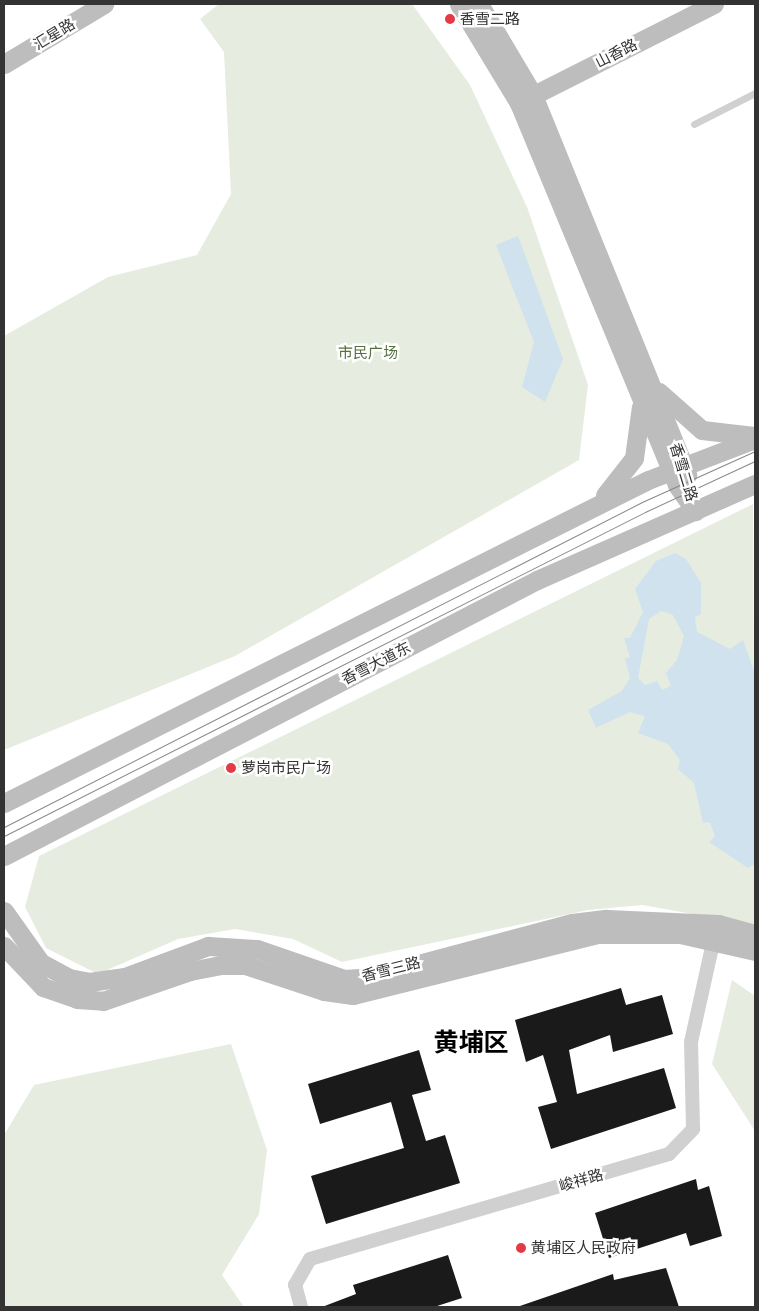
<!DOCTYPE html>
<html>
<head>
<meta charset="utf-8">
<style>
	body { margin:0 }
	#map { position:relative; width:759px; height:1311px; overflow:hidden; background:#fff; font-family:"Noto Sans","Noto Sans SC",sans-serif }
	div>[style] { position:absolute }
	.green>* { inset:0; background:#e6ecdf }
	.water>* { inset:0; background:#cfe2ee }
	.building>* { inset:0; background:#1a1a1a }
	.lane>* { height:7px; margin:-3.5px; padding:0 3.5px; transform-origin:3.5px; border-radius:3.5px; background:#d0d0d0 }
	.street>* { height:14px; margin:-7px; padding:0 7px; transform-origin:7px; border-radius:7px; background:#d0d0d0 }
	.secondary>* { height:19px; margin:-9.5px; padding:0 9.5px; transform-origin:9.5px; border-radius:9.5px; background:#bdbdbd }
	.tram>* { height:1px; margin:-0.5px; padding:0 0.5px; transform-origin:0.5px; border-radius:0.5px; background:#888 }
	.dots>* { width:14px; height:14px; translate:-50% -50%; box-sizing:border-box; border:2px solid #fff; border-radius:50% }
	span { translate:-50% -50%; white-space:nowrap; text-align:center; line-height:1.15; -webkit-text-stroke:5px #fff; paint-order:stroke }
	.poi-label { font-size:15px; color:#333 }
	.left { translate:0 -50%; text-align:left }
	.street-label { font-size:15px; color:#333 }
	.park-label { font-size:15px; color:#56703f }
	.town-label { font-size:25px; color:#000; font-weight:700 }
	.frame { position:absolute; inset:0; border:5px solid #333; pointer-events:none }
</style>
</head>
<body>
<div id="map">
	<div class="green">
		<i style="clip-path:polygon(219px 4px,412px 4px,470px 85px,527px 207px,588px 385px,579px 460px,235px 656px,4px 750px,4px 336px,108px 277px,197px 255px,231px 194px,224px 52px,200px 19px)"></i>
		<i style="clip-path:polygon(753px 504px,755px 925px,642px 905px,588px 910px,342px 962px,293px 939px,235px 929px,178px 939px,98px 974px,46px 948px,25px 907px,39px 856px)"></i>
		<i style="clip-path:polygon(732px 980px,755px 996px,755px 1131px,712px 1064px)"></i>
		<i style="clip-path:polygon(231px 1044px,267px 1150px,259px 1214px,222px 1275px,244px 1307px,4px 1307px,4px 1135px,34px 1085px)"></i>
	</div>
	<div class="water">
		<i style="clip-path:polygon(518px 236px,563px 359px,545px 402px,522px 387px,534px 342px,496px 245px)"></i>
		<i style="clip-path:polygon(evenodd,675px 553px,686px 559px,701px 583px,701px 614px,695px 617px,697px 632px,730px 649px,743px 640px,755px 673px,755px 864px,748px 868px,709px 842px,715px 836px,710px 822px,703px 823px,694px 783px,678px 769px,680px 760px,668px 744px,638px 733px,645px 716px,630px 712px,596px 728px,588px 710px,622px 691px,630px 678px,625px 659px,630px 657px,624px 638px,630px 638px,643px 612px,635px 589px,656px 561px,675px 553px,661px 611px,673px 615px,684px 636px,677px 660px,666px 673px,671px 686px,662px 690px,657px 681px,645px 685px,638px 678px,649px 619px,661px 611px)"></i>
	</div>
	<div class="building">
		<i style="clip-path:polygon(621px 988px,626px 1005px,662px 995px,673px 1034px,613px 1052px,610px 1035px,569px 1050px,577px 1094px,664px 1068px,676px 1108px,551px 1149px,538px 1107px,557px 1102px,543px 1055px,526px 1062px,515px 1020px)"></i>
		<i style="clip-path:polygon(419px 1050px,431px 1090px,412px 1095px,426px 1141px,445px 1135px,460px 1183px,326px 1224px,311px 1176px,404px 1148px,391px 1102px,320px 1124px,308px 1084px)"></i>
		<i style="clip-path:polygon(696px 1179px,698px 1190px,709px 1186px,722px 1236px,690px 1246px,686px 1233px,609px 1258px,595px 1213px)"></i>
		<i style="clip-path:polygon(448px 1255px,462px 1298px,434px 1307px,322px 1307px,356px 1294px,353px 1285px)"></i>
		<i style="clip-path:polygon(666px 1268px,679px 1307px,517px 1307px,613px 1274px,614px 1280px)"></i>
	</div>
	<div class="lane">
		<i style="left:694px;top:124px;width:68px;rotate:-26.9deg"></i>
	</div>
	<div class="street">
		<i style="left:301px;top:1307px;width:23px;rotate:-105deg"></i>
		<i style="left:295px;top:1285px;width:30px;rotate:-60deg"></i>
		<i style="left:310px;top:1259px;width:374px;rotate:-16.3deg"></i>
		<i style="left:669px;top:1154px;width:35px;rotate:-46deg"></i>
		<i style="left:693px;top:1129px;width:87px;rotate:-91.3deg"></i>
		<i style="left:691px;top:1042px;width:111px;rotate:-77.5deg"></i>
	</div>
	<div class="secondary">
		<i style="left:459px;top:4px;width:116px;rotate:58.8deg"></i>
		<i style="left:519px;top:103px;width:413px;rotate:67.5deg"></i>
		<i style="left:677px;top:485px;width:32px;rotate:55deg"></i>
		<i style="left:479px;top:4px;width:106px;rotate:59.3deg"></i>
		<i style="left:533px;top:95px;width:410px;rotate:67.9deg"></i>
		<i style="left:4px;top:64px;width:117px;rotate:-31deg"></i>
		<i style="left:522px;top:101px;width:215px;rotate:-26.8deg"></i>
		<i style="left:659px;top:392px;width:57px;rotate:41.5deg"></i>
		<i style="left:702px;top:430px;width:52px;rotate:6.6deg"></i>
		<i style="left:605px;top:495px;width:47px;rotate:-51.9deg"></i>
		<i style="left:634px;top:458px;width:52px;rotate:-82.3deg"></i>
		<i style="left:4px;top:803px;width:720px;rotate:-26.64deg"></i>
		<i style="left:648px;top:480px;width:115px;rotate:-21deg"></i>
		<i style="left:4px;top:856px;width:600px;rotate:-27.38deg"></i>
		<i style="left:537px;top:580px;width:238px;rotate:-23.8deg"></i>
		<i style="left:4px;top:911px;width:64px;rotate:54.6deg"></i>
		<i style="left:41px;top:963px;width:32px;rotate:28deg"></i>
		<i style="left:69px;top:978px;width:20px;rotate:11deg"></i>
		<i style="left:89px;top:982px;width:36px;rotate:-8deg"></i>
		<i style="left:125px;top:977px;width:89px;rotate:-20.5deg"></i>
		<i style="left:208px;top:946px;width:49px;rotate:3.5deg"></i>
		<i style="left:257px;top:949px;width:92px;rotate:19deg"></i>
		<i style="left:344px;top:979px;width:26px;rotate:-4deg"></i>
		<i style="left:370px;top:977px;width:209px;rotate:-15deg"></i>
		<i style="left:572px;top:923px;width:35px;rotate:-7deg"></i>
		<i style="left:607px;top:919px;width:111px;rotate:2.6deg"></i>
		<i style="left:718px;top:924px;width:38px;rotate:15deg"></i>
		<i style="left:4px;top:946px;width:57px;rotate:46.4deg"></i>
		<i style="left:43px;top:987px;width:36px;rotate:19deg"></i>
		<i style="left:77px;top:999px;width:26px;rotate:4deg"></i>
		<i style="left:103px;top:1001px;width:92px;rotate:-19deg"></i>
		<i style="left:190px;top:971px;width:32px;rotate:-11deg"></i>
		<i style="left:221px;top:965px;width:24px"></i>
		<i style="left:245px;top:965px;width:83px;rotate:18.2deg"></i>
		<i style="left:324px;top:991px;width:29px;rotate:8deg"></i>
		<i style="left:353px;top:995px;width:252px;rotate:-14deg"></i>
		<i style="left:597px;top:934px;width:83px"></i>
		<i style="left:680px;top:934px;width:77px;rotate:12.8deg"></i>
	</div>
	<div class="tram">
		<i style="left:4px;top:827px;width:716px;rotate:-26.99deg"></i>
		<i style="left:642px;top:502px;width:124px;rotate:-24.3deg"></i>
		<i style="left:4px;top:836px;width:718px;rotate:-26.81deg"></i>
		<i style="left:645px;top:512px;width:121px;rotate:-24.9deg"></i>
	</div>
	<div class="dots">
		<i style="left:450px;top:19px;background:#e63946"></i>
		<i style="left:231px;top:768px;background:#e63946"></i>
		<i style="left:521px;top:1248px;background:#e63946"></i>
	</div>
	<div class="poi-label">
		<span class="left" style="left:460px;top:19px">香雪二路</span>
		<span class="left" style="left:241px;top:768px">萝岗市民广场</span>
		<span class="left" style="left:531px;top:1248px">黄埔区人民政府</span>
	</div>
	<div class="street-label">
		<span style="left:54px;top:34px;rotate:-31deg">汇星路</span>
		<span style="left:616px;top:53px;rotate:-27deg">山香路</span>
		<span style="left:684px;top:472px;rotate:73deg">香雪二路</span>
		<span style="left:376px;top:663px;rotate:-27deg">香雪大道东</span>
		<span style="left:391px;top:969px;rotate:-14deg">香雪三路</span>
		<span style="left:581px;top:1180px;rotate:-16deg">峻祥路</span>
	</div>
	<div class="park-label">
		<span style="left:368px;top:353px">市民广场</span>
	</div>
	<div class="town-label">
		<span style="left:471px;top:1041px">黄埔区</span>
	</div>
	<div class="frame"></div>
</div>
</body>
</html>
